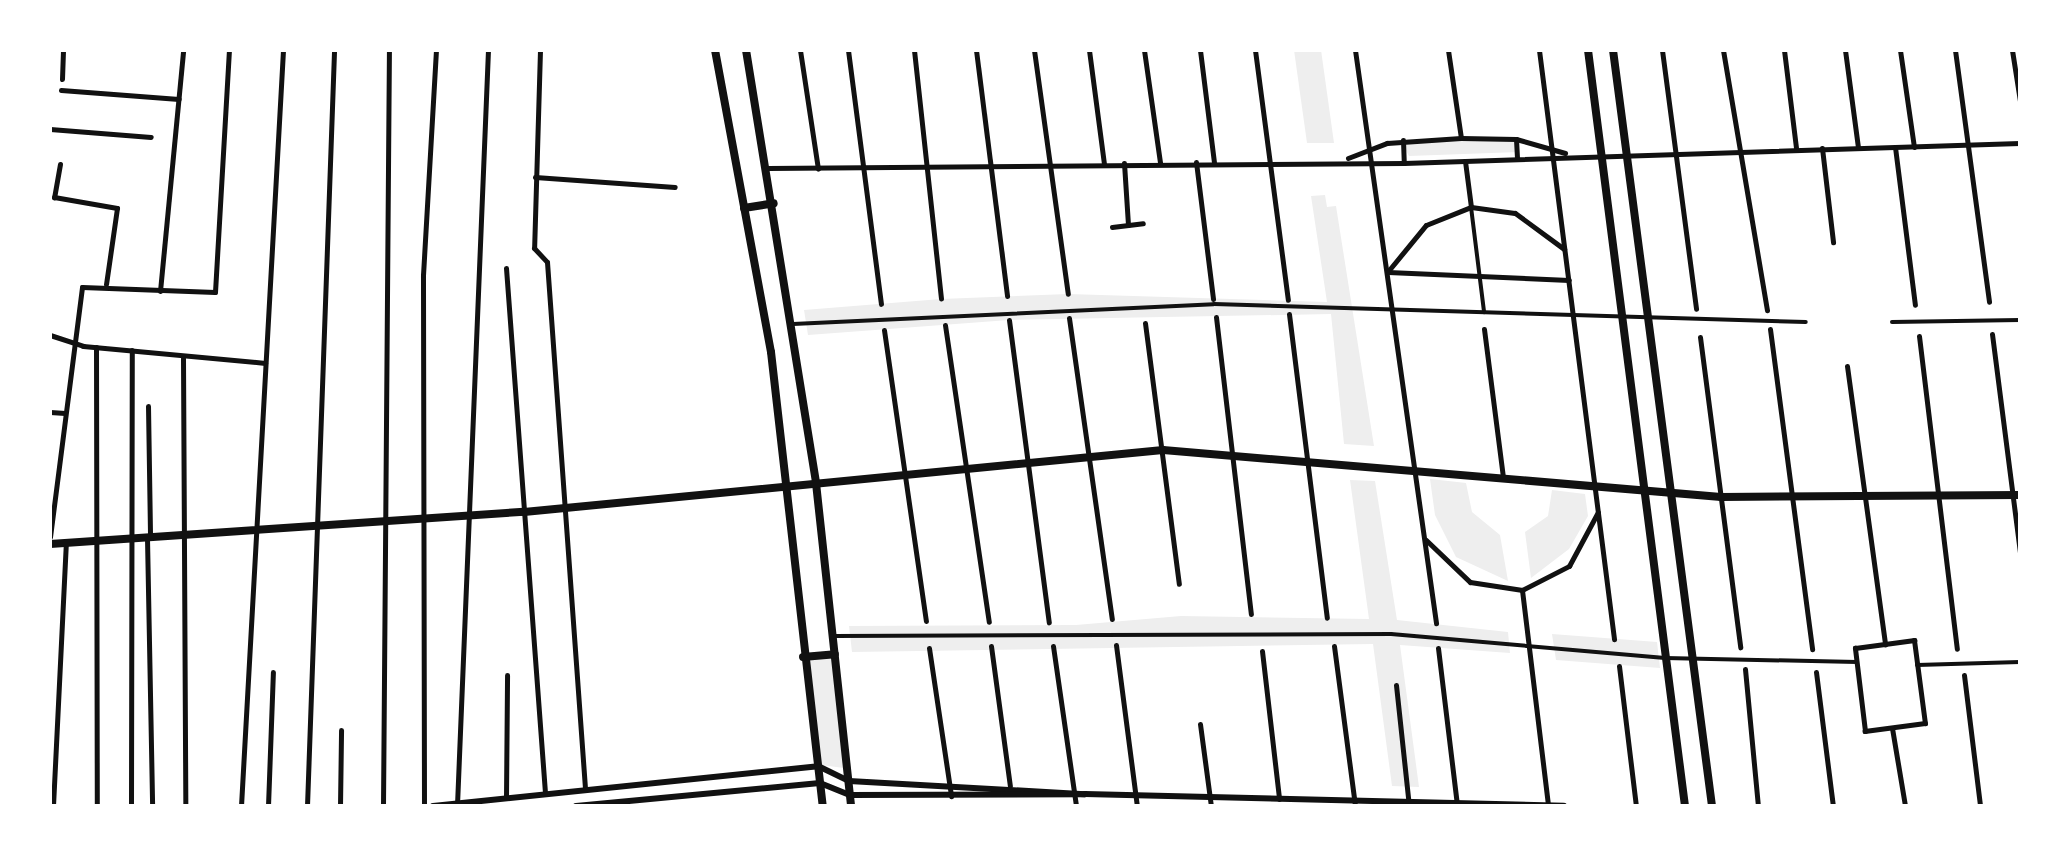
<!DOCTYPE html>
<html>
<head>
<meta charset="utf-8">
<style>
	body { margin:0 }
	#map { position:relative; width:2070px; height:856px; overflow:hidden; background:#fff; font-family:Overpass,sans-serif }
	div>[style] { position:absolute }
	.green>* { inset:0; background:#eee }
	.pedestrian>* { height:4px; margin:-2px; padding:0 2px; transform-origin:2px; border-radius:2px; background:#111 }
	.minor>* { height:5px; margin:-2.5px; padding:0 2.5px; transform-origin:2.5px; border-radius:2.5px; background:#111 }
	.tertiary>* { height:6px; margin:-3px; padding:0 3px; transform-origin:3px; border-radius:3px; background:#111 }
	.primary>* { height:8px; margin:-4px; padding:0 4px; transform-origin:4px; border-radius:4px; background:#111 }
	span { translate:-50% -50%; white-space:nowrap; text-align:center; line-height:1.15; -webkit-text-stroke:8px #fff; paint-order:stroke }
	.frame { position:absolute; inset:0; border:52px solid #fff; pointer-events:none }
</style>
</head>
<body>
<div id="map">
	<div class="green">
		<i style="clip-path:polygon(1294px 50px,1321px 50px,1334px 143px,1307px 143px)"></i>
		<i style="clip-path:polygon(1482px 139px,1519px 142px,1519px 152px,1409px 156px,1405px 149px,1406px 143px)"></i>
		<i style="clip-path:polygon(1325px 195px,1327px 207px,1336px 206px,1374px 446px,1344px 444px,1331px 314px,1009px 320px,808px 335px,804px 310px,941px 299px,1068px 294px,1327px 302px,1311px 196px)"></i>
		<i style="clip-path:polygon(1430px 479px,1466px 483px,1472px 512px,1500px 535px,1508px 581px,1456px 557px,1435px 515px)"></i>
		<i style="clip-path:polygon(1350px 480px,1375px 481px,1397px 620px,1508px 632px,1510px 653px,1400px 645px,1419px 787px,1392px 786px,1373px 644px,852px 652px,849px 626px,1076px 625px,1181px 616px,1369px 619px)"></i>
		<i style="clip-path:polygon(1552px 490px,1585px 494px,1588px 516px,1569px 549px,1531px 578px,1525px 532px,1548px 516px)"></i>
		<i style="clip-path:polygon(1552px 634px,1657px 642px,1660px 668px,1556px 660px)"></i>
		<i style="clip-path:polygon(833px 657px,844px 768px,821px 765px,806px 659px)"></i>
	</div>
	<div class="pedestrian">
		<i style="left:1471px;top:207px;width:106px;rotate:82.9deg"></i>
		<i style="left:1892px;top:322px;width:128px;rotate:-0.9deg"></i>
		<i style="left:793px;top:324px;width:421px;rotate:-2.7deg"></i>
		<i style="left:1214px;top:304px;width:592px;rotate:1.74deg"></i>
		<i style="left:835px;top:636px;width:556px;rotate:-0.21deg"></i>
		<i style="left:1391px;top:634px;width:275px;rotate:5deg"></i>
		<i style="left:1665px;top:658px;width:192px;rotate:1.2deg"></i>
		<i style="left:1917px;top:665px;width:103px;rotate:-1.7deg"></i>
	</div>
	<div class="minor">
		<i style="left:540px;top:50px;width:198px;rotate:91.7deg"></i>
		<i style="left:534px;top:248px;width:19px;rotate:47deg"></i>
		<i style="left:547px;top:262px;width:527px;rotate:85.87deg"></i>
		<i style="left:800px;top:50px;width:120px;rotate:81.4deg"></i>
		<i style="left:848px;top:50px;width:256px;rotate:82.6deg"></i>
		<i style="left:914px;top:50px;width:250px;rotate:83.8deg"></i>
		<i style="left:976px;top:50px;width:248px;rotate:82.8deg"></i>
		<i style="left:1034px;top:50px;width:246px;rotate:82.1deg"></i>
		<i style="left:1089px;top:50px;width:115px;rotate:82.5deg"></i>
		<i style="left:1144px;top:50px;width:114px;rotate:81.9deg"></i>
		<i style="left:1200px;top:50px;width:113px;rotate:82.9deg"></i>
		<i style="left:1255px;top:50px;width:252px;rotate:82.5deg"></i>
		<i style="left:1355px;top:50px;width:579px;rotate:81.95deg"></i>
		<i style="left:1448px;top:50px;width:89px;rotate:81.6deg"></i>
		<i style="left:1539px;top:50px;width:594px;rotate:82.74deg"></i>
		<i style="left:1662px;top:50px;width:261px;rotate:82.5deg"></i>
		<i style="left:1723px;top:50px;width:264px;rotate:80.4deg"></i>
		<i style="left:1784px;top:50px;width:99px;rotate:83deg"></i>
		<i style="left:1845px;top:50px;width:98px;rotate:82.4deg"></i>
		<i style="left:1900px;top:50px;width:98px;rotate:81.8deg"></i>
		<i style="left:1955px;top:50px;width:254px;rotate:82.3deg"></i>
		<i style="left:2012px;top:50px;width:52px;rotate:81.1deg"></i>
		<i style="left:62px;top:79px;width:29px;rotate:-88deg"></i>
		<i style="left:61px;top:90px;width:118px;rotate:4.4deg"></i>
		<i style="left:50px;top:129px;width:101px;rotate:4.5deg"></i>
		<i style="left:1516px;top:139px;width:20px;rotate:87deg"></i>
		<i style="left:1403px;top:140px;width:23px;rotate:88deg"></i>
		<i style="left:1895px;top:147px;width:159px;rotate:82.8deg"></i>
		<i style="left:1822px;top:148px;width:95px;rotate:83.3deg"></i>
		<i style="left:1348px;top:158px;width:42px;rotate:-21deg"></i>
		<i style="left:1387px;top:143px;width:74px;rotate:-3.9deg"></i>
		<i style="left:1461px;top:138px;width:55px;rotate:1deg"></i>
		<i style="left:1516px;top:139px;width:51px;rotate:15.9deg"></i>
		<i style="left:1465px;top:161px;width:46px;rotate:82.6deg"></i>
		<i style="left:1196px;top:162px;width:138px;rotate:82.9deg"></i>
		<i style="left:1124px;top:163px;width:62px;rotate:86.3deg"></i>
		<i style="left:60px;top:164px;width:34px;rotate:100deg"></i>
		<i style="left:54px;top:197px;width:64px;rotate:9.9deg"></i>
		<i style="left:117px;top:208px;width:77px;rotate:98.2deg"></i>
		<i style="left:768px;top:168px;width:636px;rotate:-0.45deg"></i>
		<i style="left:1404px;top:163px;width:616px;rotate:-1.86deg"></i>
		<i style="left:535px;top:177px;width:140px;rotate:4.1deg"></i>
		<i style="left:1112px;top:227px;width:31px;rotate:-7deg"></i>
		<i style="left:506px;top:268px;width:526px;rotate:85.75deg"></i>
		<i style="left:1389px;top:270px;width:58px;rotate:-50.6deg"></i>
		<i style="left:1426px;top:225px;width:48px;rotate:-21.8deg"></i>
		<i style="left:1471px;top:207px;width:44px;rotate:7.8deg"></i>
		<i style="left:1515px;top:213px;width:61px;rotate:36.3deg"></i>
		<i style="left:1388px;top:272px;width:181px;rotate:2.5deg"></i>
		<i style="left:160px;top:291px;width:242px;rotate:-84.5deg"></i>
		<i style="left:1289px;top:314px;width:306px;rotate:82.9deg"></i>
		<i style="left:1216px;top:317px;width:299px;rotate:83.3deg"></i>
		<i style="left:1069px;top:318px;width:304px;rotate:81.9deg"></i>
		<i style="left:1009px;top:320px;width:305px;rotate:82.5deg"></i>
		<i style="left:1145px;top:323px;width:263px;rotate:82.6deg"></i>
		<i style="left:945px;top:325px;width:300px;rotate:81.6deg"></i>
		<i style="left:1484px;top:329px;width:149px;rotate:82.7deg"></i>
		<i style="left:1770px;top:329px;width:323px;rotate:82.5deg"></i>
		<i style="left:884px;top:330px;width:294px;rotate:81.8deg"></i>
		<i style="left:1992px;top:334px;width:220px;rotate:82.7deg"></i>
		<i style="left:50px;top:335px;width:35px;rotate:18deg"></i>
		<i style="left:83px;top:346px;width:183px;rotate:5.3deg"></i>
		<i style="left:1919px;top:336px;width:315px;rotate:83.1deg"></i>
		<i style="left:1700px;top:337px;width:313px;rotate:82.6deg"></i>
		<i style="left:96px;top:347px;width:459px;rotate:89.9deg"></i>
		<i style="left:183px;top:358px;width:448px;rotate:89.7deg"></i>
		<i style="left:1847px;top:366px;width:281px;rotate:82.2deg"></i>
		<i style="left:148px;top:406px;width:131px;rotate:89.1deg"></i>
		<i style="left:50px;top:412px;width:15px;rotate:4deg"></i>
		<i style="left:50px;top:537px;width:252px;rotate:-82.7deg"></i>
		<i style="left:82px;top:287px;width:133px;rotate:2.2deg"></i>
		<i style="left:215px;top:292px;width:242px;rotate:-86.7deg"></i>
		<i style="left:147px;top:538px;width:268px;rotate:88.9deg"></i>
		<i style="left:1426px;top:540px;width:61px;rotate:43.7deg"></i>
		<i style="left:1470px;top:582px;width:53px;rotate:8.7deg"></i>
		<i style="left:1522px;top:590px;width:53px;rotate:-27.1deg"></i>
		<i style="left:1569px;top:566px;width:61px;rotate:-61.8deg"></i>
		<i style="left:1522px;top:590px;width:218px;rotate:83.1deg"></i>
		<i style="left:1914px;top:640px;width:84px;rotate:82.5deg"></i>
		<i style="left:1925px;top:723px;width:61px;rotate:172.4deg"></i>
		<i style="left:1865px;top:731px;width:84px;rotate:-96.9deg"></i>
		<i style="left:1855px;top:648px;width:60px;rotate:-7.7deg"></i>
		<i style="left:1116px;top:645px;width:162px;rotate:82.6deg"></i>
		<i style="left:991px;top:646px;width:141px;rotate:82.3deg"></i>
		<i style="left:1053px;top:646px;width:162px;rotate:81.8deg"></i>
		<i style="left:1334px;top:646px;width:161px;rotate:82.5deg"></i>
		<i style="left:929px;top:648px;width:150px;rotate:81.5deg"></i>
		<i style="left:1438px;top:648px;width:159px;rotate:83.1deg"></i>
		<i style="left:1262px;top:651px;width:149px;rotate:83.4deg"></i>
		<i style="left:1619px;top:666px;width:141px;rotate:83.1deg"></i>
		<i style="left:1745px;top:669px;width:138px;rotate:84.6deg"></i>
		<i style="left:1816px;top:672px;width:135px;rotate:82.8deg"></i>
		<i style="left:1964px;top:675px;width:132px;rotate:83deg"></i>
		<i style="left:1396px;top:685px;width:122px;rotate:83.9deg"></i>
		<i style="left:1200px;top:724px;width:83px;rotate:82.4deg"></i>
		<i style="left:1892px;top:728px;width:79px;rotate:80.5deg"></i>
		<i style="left:506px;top:797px;width:122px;rotate:-89.5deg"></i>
		<i style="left:457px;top:805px;width:756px;rotate:-87.65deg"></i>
		<i style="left:53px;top:806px;width:263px;rotate:-87.2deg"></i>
		<i style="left:131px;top:806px;width:456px;rotate:-89.9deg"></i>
		<i style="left:241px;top:806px;width:757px;rotate:-86.82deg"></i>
		<i style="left:268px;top:806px;width:134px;rotate:-87.9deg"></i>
		<i style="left:307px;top:806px;width:756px;rotate:-87.95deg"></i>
		<i style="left:340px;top:806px;width:76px;rotate:-89.2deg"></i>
		<i style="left:383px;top:806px;width:756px;rotate:-89.55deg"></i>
		<i style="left:424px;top:806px;width:531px;rotate:-90.11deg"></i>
		<i style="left:423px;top:275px;width:225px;rotate:-86.7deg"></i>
	</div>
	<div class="tertiary">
		<i style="left:433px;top:806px;width:387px;rotate:-5.9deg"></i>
		<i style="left:818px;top:766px;width:34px;rotate:26deg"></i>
		<i style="left:849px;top:781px;width:236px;rotate:3.2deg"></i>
		<i style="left:1085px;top:794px;width:479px;rotate:1.4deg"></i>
		<i style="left:576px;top:806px;width:245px;rotate:-5.4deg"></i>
		<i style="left:820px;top:783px;width:32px;rotate:22deg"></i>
		<i style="left:850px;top:795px;width:235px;rotate:-0.2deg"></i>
	</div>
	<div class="primary">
		<i style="left:715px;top:50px;width:307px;rotate:79.5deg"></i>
		<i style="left:771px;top:352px;width:457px;rotate:83.5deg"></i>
		<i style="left:746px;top:50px;width:439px;rotate:80.8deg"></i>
		<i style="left:816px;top:483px;width:325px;rotate:83.8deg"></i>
		<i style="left:1588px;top:50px;width:762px;rotate:82.69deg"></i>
		<i style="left:1613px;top:50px;width:762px;rotate:82.54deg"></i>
		<i style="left:744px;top:208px;width:30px;rotate:-9deg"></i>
		<i style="left:50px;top:544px;width:475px;rotate:-3.9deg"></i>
		<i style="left:524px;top:512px;width:642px;rotate:-5.54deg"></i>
		<i style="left:1163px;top:450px;width:560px;rotate:4.81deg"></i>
		<i style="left:1721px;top:497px;width:299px;rotate:-0.4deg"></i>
		<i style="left:803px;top:657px;width:32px;rotate:-5deg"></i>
	</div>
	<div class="frame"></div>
</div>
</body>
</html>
